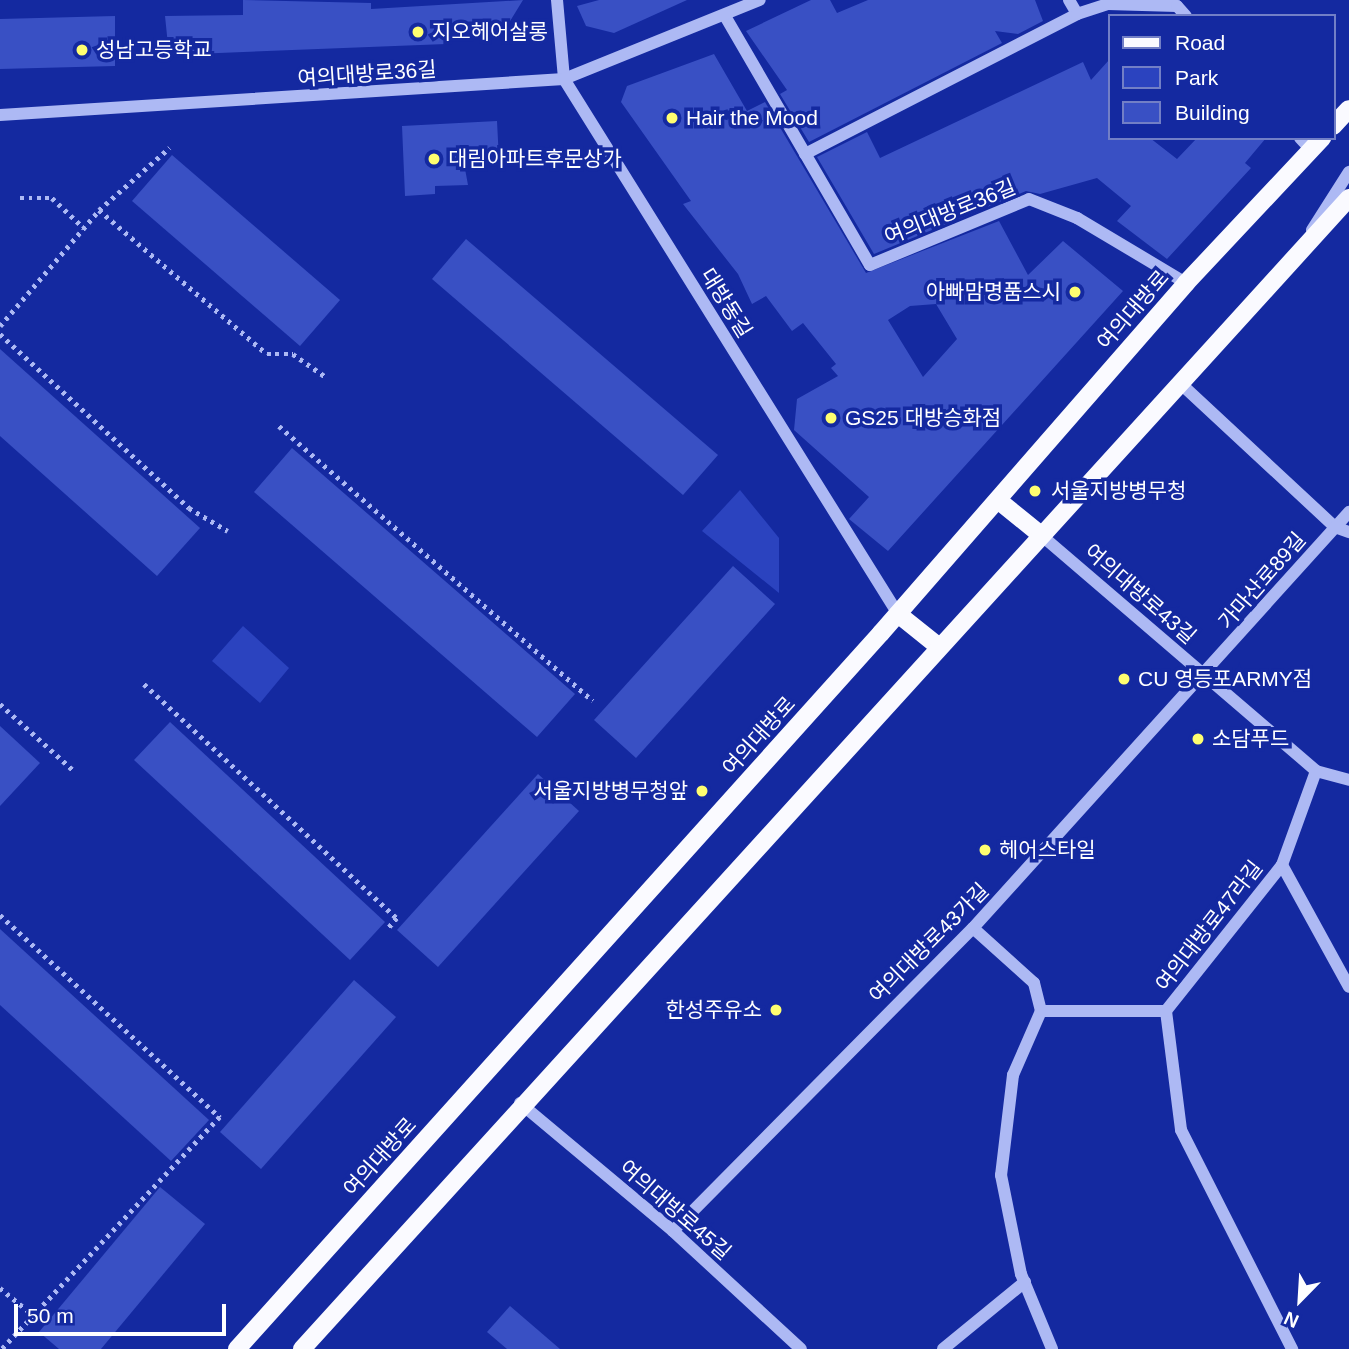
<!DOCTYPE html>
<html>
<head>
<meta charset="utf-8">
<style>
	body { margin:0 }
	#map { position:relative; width:1349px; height:1349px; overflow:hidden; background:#1429a0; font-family:Arial,"Noto Sans KR",sans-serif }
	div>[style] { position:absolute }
	.green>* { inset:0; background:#2b43bf }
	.building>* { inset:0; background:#3950c4 }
	.path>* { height:4.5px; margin-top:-2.25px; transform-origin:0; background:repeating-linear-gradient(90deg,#adb9f4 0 3.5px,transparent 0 8.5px) }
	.minor>* { height:12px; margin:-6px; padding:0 6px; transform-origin:6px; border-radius:6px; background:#adb9f4 }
	.major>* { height:18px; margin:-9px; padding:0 9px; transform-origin:9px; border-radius:9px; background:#fafaff }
	.dots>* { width:19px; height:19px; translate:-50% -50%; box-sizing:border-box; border:4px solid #1429a0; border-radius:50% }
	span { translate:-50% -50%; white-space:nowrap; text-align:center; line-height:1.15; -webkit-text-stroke:7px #1429a0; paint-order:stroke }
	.poi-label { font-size:21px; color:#fff }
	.left { translate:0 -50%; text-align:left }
	.right { translate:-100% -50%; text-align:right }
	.street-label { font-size:21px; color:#fff }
	.legend { position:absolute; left:1108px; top:14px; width:228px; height:126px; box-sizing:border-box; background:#1429a0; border:2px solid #727fc6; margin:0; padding:9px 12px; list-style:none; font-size:21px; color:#fff }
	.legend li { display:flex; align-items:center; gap:14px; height:35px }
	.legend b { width:35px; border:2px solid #727fc6 }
	.north { position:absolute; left:1265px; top:1265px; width:70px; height:70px; -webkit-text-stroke:5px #1429a0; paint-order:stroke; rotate:204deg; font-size:19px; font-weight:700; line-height:28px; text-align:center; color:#fff }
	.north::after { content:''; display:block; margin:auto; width:24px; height:32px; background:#fff; clip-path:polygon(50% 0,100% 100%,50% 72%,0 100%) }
	.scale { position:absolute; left:14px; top:1304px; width:212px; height:32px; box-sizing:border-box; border:4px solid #fff; border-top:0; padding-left:9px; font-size:21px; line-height:24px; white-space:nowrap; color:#fff; -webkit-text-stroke:5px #1429a0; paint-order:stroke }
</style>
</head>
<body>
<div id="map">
	<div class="green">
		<i style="clip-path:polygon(740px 490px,779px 538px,779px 593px,702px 531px)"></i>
		<i style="clip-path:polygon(243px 626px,289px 668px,260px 703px,212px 661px)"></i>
	</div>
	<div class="building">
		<i style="clip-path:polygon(243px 0,371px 3px,371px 9px,523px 0,507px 26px,444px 34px,446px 44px,169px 55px,165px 16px,243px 15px)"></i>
		<i style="clip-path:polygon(599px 0,687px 0,614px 33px,586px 26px,577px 6px)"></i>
		<i style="clip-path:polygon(811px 0,830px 0,837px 13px,868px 0,1035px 0,1043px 21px,1018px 34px,995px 31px,1002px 43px,809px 142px,780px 94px,787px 90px,746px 31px)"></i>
		<i style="clip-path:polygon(115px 16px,115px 66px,0 69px,0 19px)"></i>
		<i style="clip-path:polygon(evenodd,714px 54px,747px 111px,765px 102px,866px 273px,999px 221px,1028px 275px,1063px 241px,1123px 291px,888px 551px,849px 519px,869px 497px,794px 430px,797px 399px,838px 376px,831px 368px,836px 364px,803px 323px,792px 331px,766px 296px,752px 304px,738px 274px,683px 204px,691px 201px,621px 102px,627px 86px,714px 54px,936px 304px,957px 339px,923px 377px,888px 320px,910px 306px,936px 304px)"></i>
		<i style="clip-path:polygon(1109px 60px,1109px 138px,1150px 138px,1177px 159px,1197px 138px,1266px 138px,1245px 163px,1251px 168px,1167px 259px,1117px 221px,1131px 206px,1097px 178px,1040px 194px,1026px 191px,874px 254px,817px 157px,867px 132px,880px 158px,1083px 62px,1091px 80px)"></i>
		<i style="clip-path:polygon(497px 121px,499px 160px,463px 158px,468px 185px,435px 186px,435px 194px,405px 196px,402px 126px)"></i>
		<i style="clip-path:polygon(172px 155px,340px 300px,300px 346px,132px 201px)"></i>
		<i style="clip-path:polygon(466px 239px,718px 455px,683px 495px,432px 279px)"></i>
		<i style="clip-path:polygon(0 349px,200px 528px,157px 576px,0 436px)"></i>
		<i style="clip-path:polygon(292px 448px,575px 694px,537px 737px,254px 492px)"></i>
		<i style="clip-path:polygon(733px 566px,775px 604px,636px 758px,594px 720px)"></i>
		<i style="clip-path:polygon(170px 722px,385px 922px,350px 960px,134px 760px)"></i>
		<i style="clip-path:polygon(0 726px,40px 763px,0 806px)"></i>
		<i style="clip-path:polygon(538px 774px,579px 811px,438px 967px,397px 930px)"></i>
		<i style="clip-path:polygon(0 929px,209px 1120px,171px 1161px,0 1005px)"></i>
		<i style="clip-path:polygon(354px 980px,396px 1017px,261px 1169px,220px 1132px)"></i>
		<i style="clip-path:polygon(160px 1187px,205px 1224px,101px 1349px,59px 1349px,39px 1332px)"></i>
		<i style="clip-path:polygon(510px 1306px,560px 1349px,507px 1349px,487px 1332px)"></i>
	</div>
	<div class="path">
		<i style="left:20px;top:198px;width:32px"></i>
		<i style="left:52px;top:198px;width:44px;rotate:43.2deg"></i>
		<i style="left:99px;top:210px;width:221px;rotate:40.6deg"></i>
		<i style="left:267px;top:354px;width:26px"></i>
		<i style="left:293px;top:354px;width:40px;rotate:34.9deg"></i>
		<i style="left:0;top:326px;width:153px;rotate:-49.5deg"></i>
		<i style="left:99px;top:210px;width:94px;rotate:-41.5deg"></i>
		<i style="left:0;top:334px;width:257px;rotate:42.6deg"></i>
		<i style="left:189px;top:508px;width:45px;rotate:30.5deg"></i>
		<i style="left:279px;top:426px;width:417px;rotate:41.2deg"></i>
		<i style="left:144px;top:684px;width:345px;rotate:42.8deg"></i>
		<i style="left:397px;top:918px;width:16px;rotate:130deg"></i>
		<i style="left:0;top:704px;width:98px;rotate:42.1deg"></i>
		<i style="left:0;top:915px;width:299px;rotate:42.6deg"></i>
		<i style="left:220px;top:1117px;width:318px;rotate:133.2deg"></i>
		<i style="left:0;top:1288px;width:43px;rotate:39.3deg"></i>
	</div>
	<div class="minor">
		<i style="left:557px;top:0;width:79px;rotate:84.9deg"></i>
		<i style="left:564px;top:79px;width:631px;rotate:58.02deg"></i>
		<i style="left:1069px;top:0;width:16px;rotate:60deg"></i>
		<i style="left:725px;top:16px;width:288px;rotate:59.8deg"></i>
		<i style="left:870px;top:265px;width:172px;rotate:-22.5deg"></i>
		<i style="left:1029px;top:199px;width:52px;rotate:21.6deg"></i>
		<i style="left:1077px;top:218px;width:127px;rotate:30.8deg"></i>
		<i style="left:0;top:115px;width:565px;rotate:-3.65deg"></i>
		<i style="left:564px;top:79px;width:211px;rotate:-22deg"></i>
		<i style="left:1300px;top:138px;width:16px;rotate:47deg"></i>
		<i style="left:805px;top:154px;width:306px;rotate:-27.2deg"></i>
		<i style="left:1077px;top:14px;width:33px;rotate:-18deg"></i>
		<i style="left:1108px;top:4px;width:69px;rotate:1.7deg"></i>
		<i style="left:1177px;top:6px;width:13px;rotate:48deg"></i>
		<i style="left:1312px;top:230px;width:69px;rotate:-57.5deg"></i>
		<i style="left:1180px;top:383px;width:212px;rotate:42.9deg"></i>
		<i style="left:1335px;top:527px;width:15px;rotate:20deg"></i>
		<i style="left:1041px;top:535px;width:362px;rotate:40.6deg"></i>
		<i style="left:1316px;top:771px;width:34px;rotate:15deg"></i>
		<i style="left:1316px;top:771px;width:100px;rotate:109.9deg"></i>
		<i style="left:1282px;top:865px;width:139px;rotate:61.2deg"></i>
		<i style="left:1282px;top:865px;width:186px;rotate:128.5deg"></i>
		<i style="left:1166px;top:1011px;width:120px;rotate:82.8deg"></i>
		<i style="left:1181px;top:1130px;width:246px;rotate:63.1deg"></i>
		<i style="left:973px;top:928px;width:82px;rotate:42deg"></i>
		<i style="left:1034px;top:983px;width:29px;rotate:76deg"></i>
		<i style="left:1041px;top:1011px;width:70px;rotate:113.6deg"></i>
		<i style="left:1013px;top:1075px;width:101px;rotate:96.8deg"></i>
		<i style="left:1001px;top:1175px;width:101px;rotate:78.6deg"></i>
		<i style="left:1021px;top:1274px;width:81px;rotate:67.5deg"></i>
		<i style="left:1041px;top:1011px;width:125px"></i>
		<i style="left:520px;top:1103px;width:199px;rotate:39.9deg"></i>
		<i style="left:673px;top:1231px;width:174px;rotate:42.7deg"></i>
		<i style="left:673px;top:1231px;width:426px;rotate:-45.3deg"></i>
		<i style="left:973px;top:928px;width:561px;rotate:-47.89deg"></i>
		<i style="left:943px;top:1349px;width:106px;rotate:-39.3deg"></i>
	</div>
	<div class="major">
		<i style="left:1333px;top:126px;width:23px;rotate:-47deg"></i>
		<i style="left:999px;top:501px;width:54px;rotate:39deg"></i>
		<i style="left:898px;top:614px;width:51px;rotate:38.7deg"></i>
		<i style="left:237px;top:1349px;width:963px;rotate:-48.03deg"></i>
		<i style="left:881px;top:633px;width:464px;rotate:-48.9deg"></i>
		<i style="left:1186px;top:283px;width:199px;rotate:-46.8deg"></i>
		<i style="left:302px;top:1349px;width:1556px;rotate:-47.71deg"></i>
	</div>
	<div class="dots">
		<i style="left:418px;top:32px;background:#fffe70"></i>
		<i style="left:82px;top:50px;background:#fffe70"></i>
		<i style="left:672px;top:118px;background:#fffe70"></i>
		<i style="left:434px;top:159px;background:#fffe70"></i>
		<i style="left:1075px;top:292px;background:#fffe70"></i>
		<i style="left:831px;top:418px;background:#fffe70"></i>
		<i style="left:1035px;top:491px;background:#fffe70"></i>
		<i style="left:1124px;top:679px;background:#fffe70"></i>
		<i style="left:1198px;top:739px;background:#fffe70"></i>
		<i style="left:702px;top:791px;background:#fffe70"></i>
		<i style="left:985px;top:850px;background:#fffe70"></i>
		<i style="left:776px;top:1010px;background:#fffe70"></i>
	</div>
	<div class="poi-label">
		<span class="left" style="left:432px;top:32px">지오헤어살롱</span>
		<span class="left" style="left:96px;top:50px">성남고등학교</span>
		<span class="left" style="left:686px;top:118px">Hair the Mood</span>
		<span class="left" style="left:448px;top:159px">대림아파트후문상가</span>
		<span class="right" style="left:1061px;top:292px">아빠맘명품스시</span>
		<span class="left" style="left:845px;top:418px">GS25 대방승화점</span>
		<span class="left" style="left:1051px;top:491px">서울지방병무청</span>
		<span class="left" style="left:1138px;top:679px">CU 영등포ARMY점</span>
		<span class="left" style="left:1212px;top:739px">소담푸드</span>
		<span class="right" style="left:688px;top:791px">서울지방병무청앞</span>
		<span class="left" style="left:999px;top:850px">헤어스타일</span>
		<span class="right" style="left:762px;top:1010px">한성주유소</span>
	</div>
	<div class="street-label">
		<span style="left:367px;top:74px;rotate:-4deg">여의대방로36길</span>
		<span style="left:950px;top:212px;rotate:-22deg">여의대방로36길</span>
		<span style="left:726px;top:303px;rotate:58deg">대방동길</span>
		<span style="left:1133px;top:310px;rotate:-49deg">여의대방로</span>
		<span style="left:1262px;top:581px;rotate:-49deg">가마산로89길</span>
		<span style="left:1140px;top:594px;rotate:41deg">여의대방로43길</span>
		<span style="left:759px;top:736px;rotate:-48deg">여의대방로</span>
		<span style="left:1209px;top:926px;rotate:-52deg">여의대방로47라길</span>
		<span style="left:929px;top:943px;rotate:-45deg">여의대방로43가길</span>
		<span style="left:380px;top:1157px;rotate:-48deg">여의대방로</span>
		<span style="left:675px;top:1210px;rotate:41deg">여의대방로45길</span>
	</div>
	<ul class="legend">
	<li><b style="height:9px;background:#fafaff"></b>Road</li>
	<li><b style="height:19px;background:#2b43bf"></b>Park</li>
	<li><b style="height:19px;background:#3950c4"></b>Building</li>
	</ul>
	<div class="north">N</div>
	<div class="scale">50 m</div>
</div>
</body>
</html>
